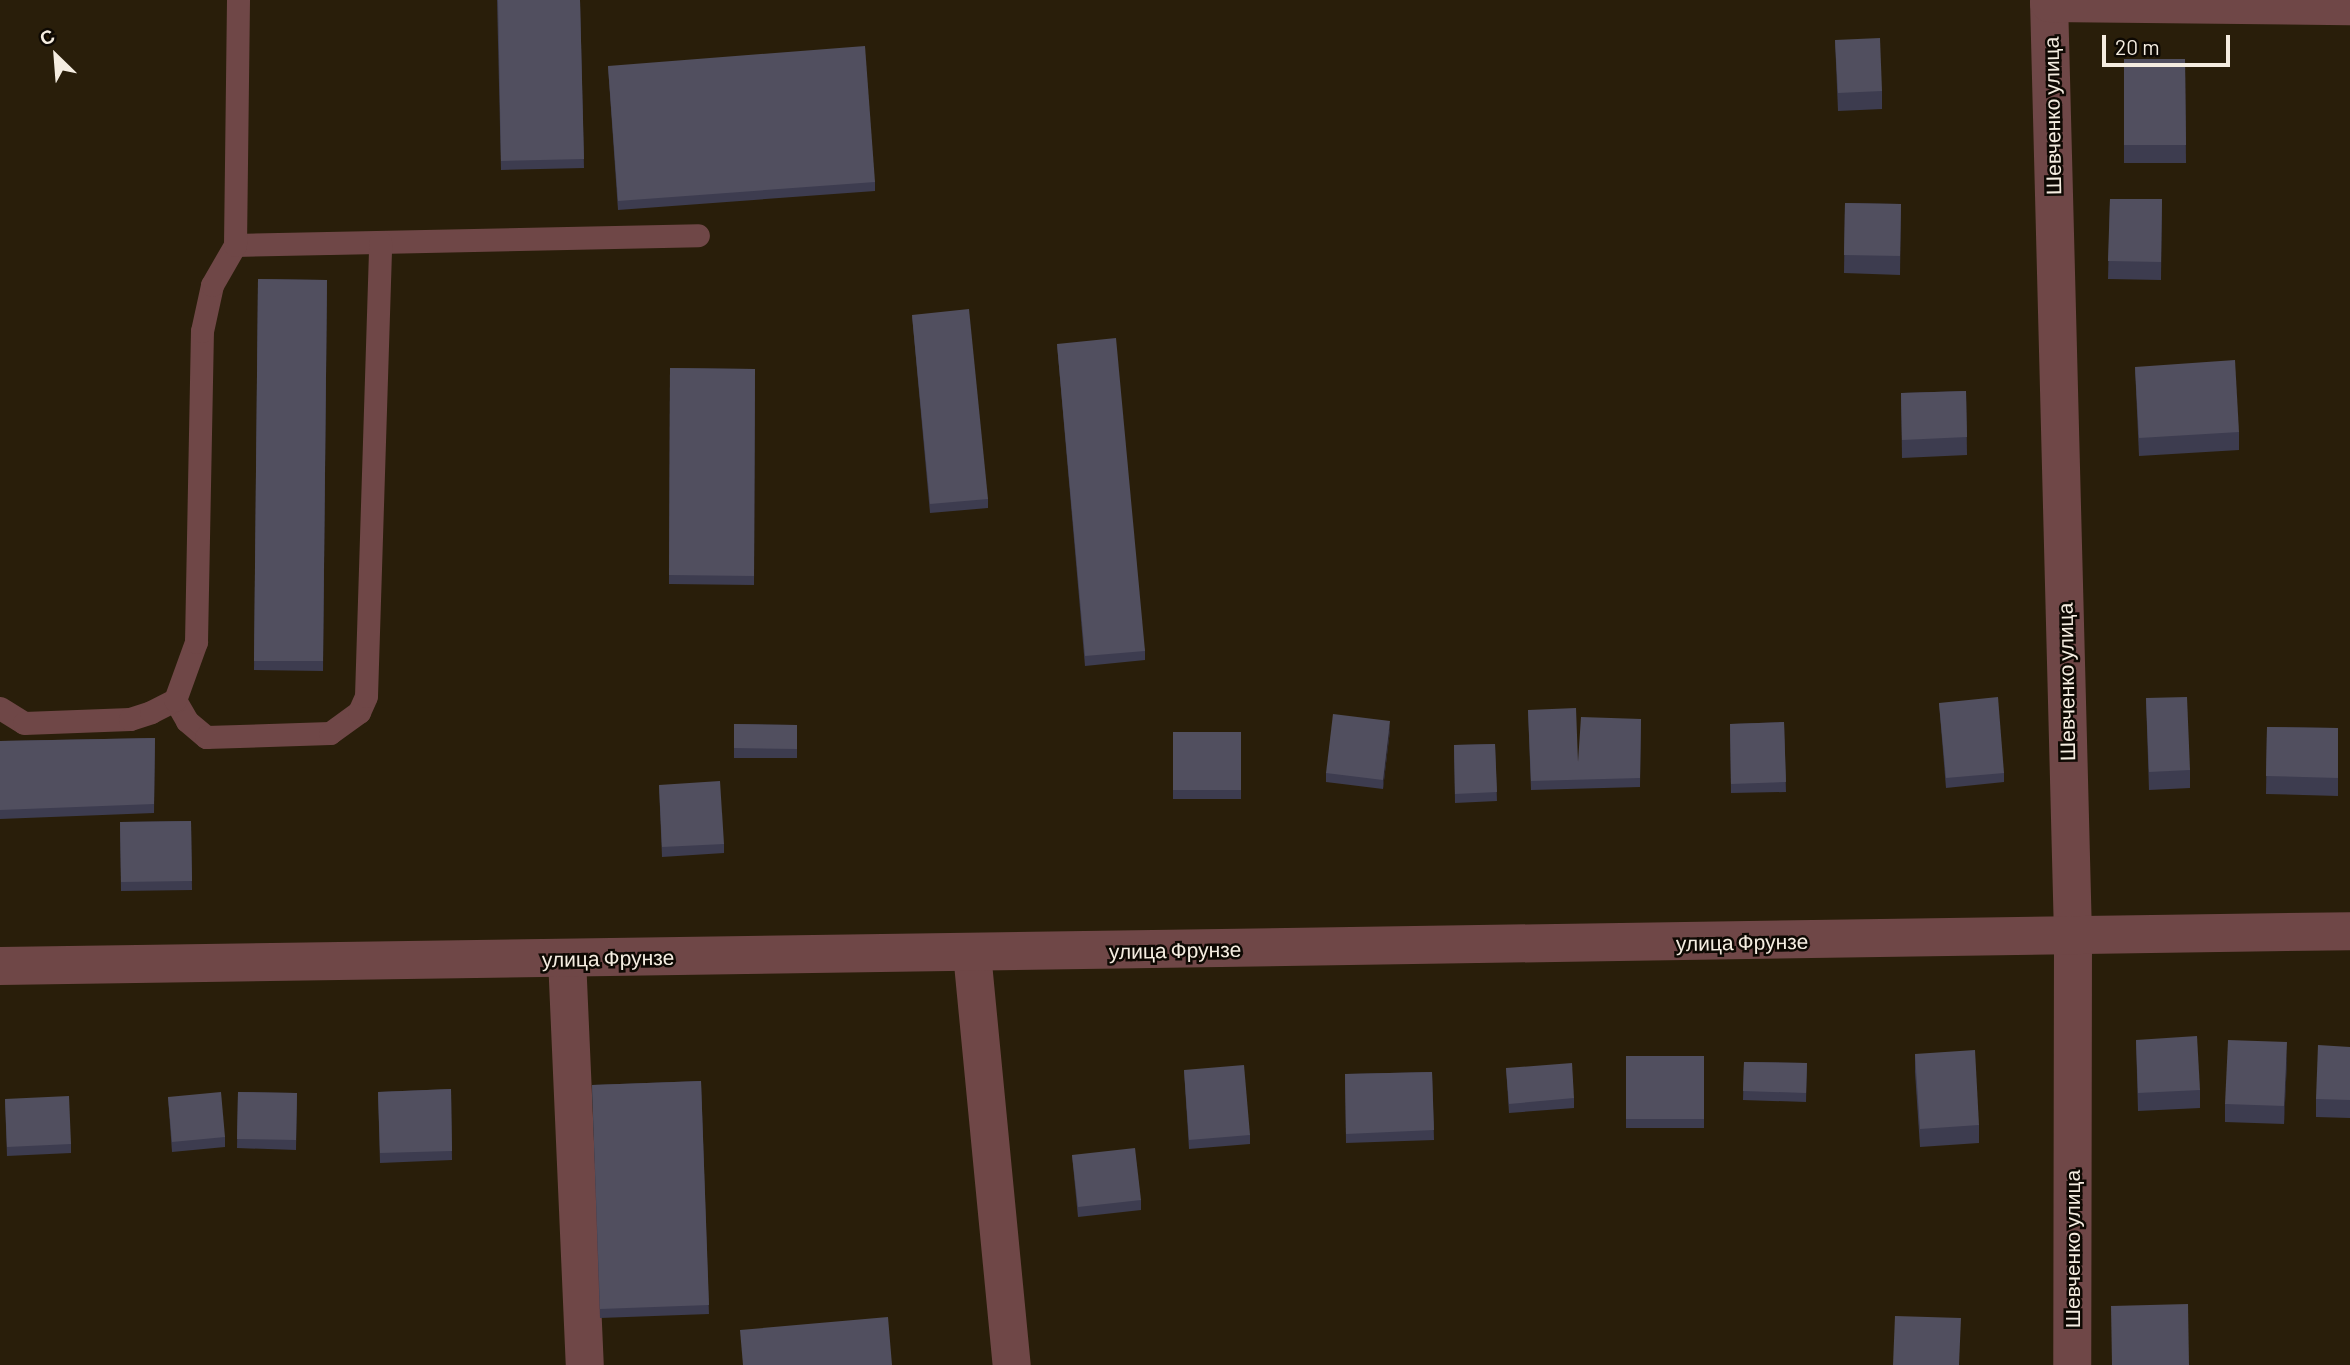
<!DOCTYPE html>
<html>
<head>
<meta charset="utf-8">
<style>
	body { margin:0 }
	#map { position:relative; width:2350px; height:1365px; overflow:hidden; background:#291e0a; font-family:Barlow,sans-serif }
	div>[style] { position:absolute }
	.service>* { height:23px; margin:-11.5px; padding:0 11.5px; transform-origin:11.5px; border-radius:11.5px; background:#6f4747 }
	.minor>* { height:38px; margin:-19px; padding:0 19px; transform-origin:19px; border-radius:19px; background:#6f4747 }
	.wall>* { inset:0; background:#3d3c4f }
	.shaded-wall>* { inset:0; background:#2d282d }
	.building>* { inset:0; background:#514f5f }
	span { translate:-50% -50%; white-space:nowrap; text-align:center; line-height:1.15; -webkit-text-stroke:5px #0e0903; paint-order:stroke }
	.street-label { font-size:21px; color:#f5ede1 }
	.north { position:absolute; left:21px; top:21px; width:70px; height:70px; -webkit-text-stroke:5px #0e0903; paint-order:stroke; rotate:335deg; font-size:19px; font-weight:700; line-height:28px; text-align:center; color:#f5ede1 }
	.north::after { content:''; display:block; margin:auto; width:24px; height:32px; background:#f5ede1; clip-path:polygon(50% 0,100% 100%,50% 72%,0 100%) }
	.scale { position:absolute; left:2102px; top:35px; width:128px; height:32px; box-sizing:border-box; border:4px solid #f5ede1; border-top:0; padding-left:9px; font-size:21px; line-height:24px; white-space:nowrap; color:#f5ede1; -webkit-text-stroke:5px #0e0903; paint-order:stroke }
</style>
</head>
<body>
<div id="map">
	<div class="service">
		<i style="left:235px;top:245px;width:463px;rotate:-1.2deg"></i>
		<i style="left:175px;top:700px;width:24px;rotate:60deg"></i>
		<i style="left:187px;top:721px;width:25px;rotate:40deg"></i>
		<i style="left:206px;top:737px;width:124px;rotate:-1.8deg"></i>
		<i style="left:330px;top:733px;width:36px;rotate:-36deg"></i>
		<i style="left:359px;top:712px;width:17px;rotate:-66deg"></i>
		<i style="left:366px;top:696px;width:454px;rotate:-88.2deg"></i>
		<i style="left:0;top:708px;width:28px;rotate:32deg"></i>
		<i style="left:24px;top:723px;width:106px;rotate:-2.2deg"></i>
		<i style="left:130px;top:719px;width:22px;rotate:-18deg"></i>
		<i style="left:151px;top:712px;width:27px;rotate:-27deg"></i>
		<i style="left:175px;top:700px;width:62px;rotate:-70.1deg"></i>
		<i style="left:196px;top:642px;width:311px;rotate:-88.9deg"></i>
		<i style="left:202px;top:331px;width:47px;rotate:-77.7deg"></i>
		<i style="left:212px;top:285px;width:46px;rotate:-60.1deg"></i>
		<i style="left:235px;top:245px;width:245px;rotate:-89.3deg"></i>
	</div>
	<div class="minor">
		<i style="left:2049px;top:0;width:938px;rotate:88.53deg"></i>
		<i style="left:2073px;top:938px;width:427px;rotate:90.1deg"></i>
		<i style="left:2049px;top:3px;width:301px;rotate:0.6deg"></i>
		<i style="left:972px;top:953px;width:414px;rotate:84.5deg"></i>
		<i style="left:567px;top:958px;width:407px;rotate:87.5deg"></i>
		<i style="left:0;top:966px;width:2350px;rotate:-0.85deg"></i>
	</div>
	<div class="wall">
		<i style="clip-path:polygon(497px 0,580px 0,584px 168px,501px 170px)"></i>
		<i style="clip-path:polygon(1835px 40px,1882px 91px,1882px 109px,1838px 111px)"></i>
		<i style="clip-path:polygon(2124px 59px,2185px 59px,2186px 163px,2124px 163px)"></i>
		<i style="clip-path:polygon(608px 66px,875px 182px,875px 191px,618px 210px)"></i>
		<i style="clip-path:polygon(2110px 199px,2162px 199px,2161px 280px,2108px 279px)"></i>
		<i style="clip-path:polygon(1845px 203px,1901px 204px,1900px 275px,1844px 273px)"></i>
		<i style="clip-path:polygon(258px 279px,327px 280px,323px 671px,254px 670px)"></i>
		<i style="clip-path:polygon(912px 315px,988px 499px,988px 508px,930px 513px)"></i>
		<i style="clip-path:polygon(1057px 344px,1145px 651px,1145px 660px,1085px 666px)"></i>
		<i style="clip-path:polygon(2135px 367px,2239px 432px,2239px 450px,2139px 456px)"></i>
		<i style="clip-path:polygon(670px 368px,755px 369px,754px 585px,669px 584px)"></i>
		<i style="clip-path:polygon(1966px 391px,1967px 455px,1902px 458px,1901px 393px)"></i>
		<i style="clip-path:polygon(2146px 698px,2190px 770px,2190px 788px,2149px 790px)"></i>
		<i style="clip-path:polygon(1939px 703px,2004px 773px,2004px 782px,1946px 788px)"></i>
		<i style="clip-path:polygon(1528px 710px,1578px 762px,1641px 719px,1640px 787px,1531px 790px)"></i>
		<i style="clip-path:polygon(1784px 722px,1786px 792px,1731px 793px,1730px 724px)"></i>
		<i style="clip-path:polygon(734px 724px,797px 725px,797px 758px,734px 758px)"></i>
		<i style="clip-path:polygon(2267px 727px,2338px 728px,2338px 796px,2266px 794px)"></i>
		<i style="clip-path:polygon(1390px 730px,1383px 789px,1326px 782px,1326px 773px)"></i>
		<i style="clip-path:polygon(1173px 732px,1241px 732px,1241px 799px,1173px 799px)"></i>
		<i style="clip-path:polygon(155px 738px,154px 813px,0 819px,0 741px)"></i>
		<i style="clip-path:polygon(1495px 744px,1497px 801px,1455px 803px,1454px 745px)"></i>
		<i style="clip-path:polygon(659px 785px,724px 844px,724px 853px,662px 857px)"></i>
		<i style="clip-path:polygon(191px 821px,192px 890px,121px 891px,120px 822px)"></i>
		<i style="clip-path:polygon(2136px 1040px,2200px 1090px,2200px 1108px,2138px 1111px)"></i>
		<i style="clip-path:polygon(2350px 1047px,2350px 1118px,2316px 1117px,2316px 1099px)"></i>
		<i style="clip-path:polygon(1915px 1054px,1979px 1125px,1979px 1143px,1920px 1147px,1915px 1072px)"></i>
		<i style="clip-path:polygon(1626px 1056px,1704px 1056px,1704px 1128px,1626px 1128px)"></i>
		<i style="clip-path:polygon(2287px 1060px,2284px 1124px,2225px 1122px,2225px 1104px)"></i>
		<i style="clip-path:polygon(1744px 1062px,1807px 1063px,1806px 1102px,1743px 1100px)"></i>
		<i style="clip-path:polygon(1506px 1068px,1574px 1098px,1574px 1108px,1509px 1113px)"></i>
		<i style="clip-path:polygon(1184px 1070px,1250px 1135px,1250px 1144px,1189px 1149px)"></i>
		<i style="clip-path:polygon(1432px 1072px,1434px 1140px,1346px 1143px,1345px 1074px)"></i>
		<i style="clip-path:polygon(701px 1081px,709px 1314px,600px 1318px,592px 1085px)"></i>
		<i style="clip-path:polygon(451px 1089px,452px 1160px,380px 1163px,378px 1092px)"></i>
		<i style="clip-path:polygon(238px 1092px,297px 1093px,296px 1150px,237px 1148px)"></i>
		<i style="clip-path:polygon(168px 1097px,225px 1137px,225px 1147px,172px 1152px)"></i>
		<i style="clip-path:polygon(5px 1099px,71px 1144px,71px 1153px,7px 1156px)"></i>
		<i style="clip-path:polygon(1072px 1155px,1141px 1200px,1141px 1210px,1078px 1217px)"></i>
	</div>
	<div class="shaded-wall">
		<i style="clip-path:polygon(1390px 721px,1390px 730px,1383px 789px,1383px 780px)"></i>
		<i style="clip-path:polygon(2287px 1042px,2287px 1060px,2284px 1124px,2284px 1106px)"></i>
	</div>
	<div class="building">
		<i style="clip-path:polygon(498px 0,580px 0,584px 159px,501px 161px)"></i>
		<i style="clip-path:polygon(1880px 38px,1882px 91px,1838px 93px,1835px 40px)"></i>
		<i style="clip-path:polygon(865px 46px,875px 182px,618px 201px,608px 66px)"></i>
		<i style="clip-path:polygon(2124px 59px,2185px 59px,2186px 145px,2124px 145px)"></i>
		<i style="clip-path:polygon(2110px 199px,2162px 199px,2161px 262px,2108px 261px)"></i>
		<i style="clip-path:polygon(1845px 203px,1901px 204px,1900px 256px,1844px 255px)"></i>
		<i style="clip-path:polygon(258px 279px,327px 280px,323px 661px,254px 661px)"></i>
		<i style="clip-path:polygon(969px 309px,988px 499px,930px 504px,912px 315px)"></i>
		<i style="clip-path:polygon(1116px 338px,1145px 651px,1085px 656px,1057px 344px)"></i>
		<i style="clip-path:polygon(2235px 360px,2239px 432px,2139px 438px,2135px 367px)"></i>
		<i style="clip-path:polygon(670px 368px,755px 369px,754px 576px,669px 575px)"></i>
		<i style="clip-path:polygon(1966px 391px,1967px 437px,1902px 440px,1901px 393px)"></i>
		<i style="clip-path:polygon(1998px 697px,2004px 773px,1946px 778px,1939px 703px)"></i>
		<i style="clip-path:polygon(2187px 697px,2190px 770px,2149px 772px,2146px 698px)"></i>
		<i style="clip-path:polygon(1576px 708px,1578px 762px,1581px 717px,1641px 719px,1640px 778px,1531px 781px,1528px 710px)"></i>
		<i style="clip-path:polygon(1333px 714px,1390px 721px,1383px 780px,1326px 773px)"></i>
		<i style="clip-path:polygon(1784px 722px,1786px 782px,1731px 784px,1730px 724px)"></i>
		<i style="clip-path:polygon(734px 724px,797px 725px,797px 749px,734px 748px)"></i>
		<i style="clip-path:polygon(2267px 727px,2338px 728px,2338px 778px,2266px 776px)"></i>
		<i style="clip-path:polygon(1173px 732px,1241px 732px,1241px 790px,1173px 790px)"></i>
		<i style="clip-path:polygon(155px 738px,154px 804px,0 810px,0 741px)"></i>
		<i style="clip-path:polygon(1495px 744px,1497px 792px,1455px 794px,1454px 745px)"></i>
		<i style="clip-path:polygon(720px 781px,724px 844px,662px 847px,659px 785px)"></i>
		<i style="clip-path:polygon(191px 821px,192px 881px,121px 882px,120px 822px)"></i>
		<i style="clip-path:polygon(2197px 1036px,2200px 1090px,2138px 1093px,2136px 1040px)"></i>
		<i style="clip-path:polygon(2228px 1040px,2287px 1042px,2284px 1106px,2225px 1104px)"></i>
		<i style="clip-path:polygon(2318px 1045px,2350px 1047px,2350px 1100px,2316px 1099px)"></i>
		<i style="clip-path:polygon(1975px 1050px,1979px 1125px,1920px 1129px,1915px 1054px)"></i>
		<i style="clip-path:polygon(1626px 1056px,1704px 1056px,1704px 1119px,1626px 1119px)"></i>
		<i style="clip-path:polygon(1744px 1062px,1807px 1063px,1806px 1093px,1743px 1091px)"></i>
		<i style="clip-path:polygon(1572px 1063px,1574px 1098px,1509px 1104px,1506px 1068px)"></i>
		<i style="clip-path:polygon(1244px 1065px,1250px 1135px,1189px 1140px,1184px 1070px)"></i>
		<i style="clip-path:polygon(1432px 1072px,1434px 1130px,1346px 1134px,1345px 1074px)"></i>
		<i style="clip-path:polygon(701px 1081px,709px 1305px,600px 1309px,592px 1085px)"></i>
		<i style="clip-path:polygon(451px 1089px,452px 1151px,380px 1153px,378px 1092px)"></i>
		<i style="clip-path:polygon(221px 1092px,225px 1137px,172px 1142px,168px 1097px)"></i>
		<i style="clip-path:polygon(238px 1092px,297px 1093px,296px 1140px,237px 1139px)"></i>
		<i style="clip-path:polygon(69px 1096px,71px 1144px,7px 1147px,5px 1099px)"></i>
		<i style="clip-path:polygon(1135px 1148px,1141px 1200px,1078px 1207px,1072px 1155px)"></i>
		<i style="clip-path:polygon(2188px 1304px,2189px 1365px,2112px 1365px,2111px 1306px)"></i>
		<i style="clip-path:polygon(1895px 1316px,1961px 1318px,1959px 1365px,1893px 1365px)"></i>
		<i style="clip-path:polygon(888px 1317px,892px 1365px,743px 1365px,740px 1330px)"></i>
	</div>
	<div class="street-label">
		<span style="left:2052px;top:116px;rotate:-91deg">Шевченко улица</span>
		<span style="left:2066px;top:682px;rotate:-91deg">Шевченко улица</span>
		<span style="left:1742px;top:942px;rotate:-1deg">улица Фрунзе</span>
		<span style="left:1175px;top:950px;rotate:-1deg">улица Фрунзе</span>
		<span style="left:608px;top:958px;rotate:-1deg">улица Фрунзе</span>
		<span style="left:2072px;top:1249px;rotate:-90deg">Шевченко улица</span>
	</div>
	<div class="north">С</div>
	<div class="scale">20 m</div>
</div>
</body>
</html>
